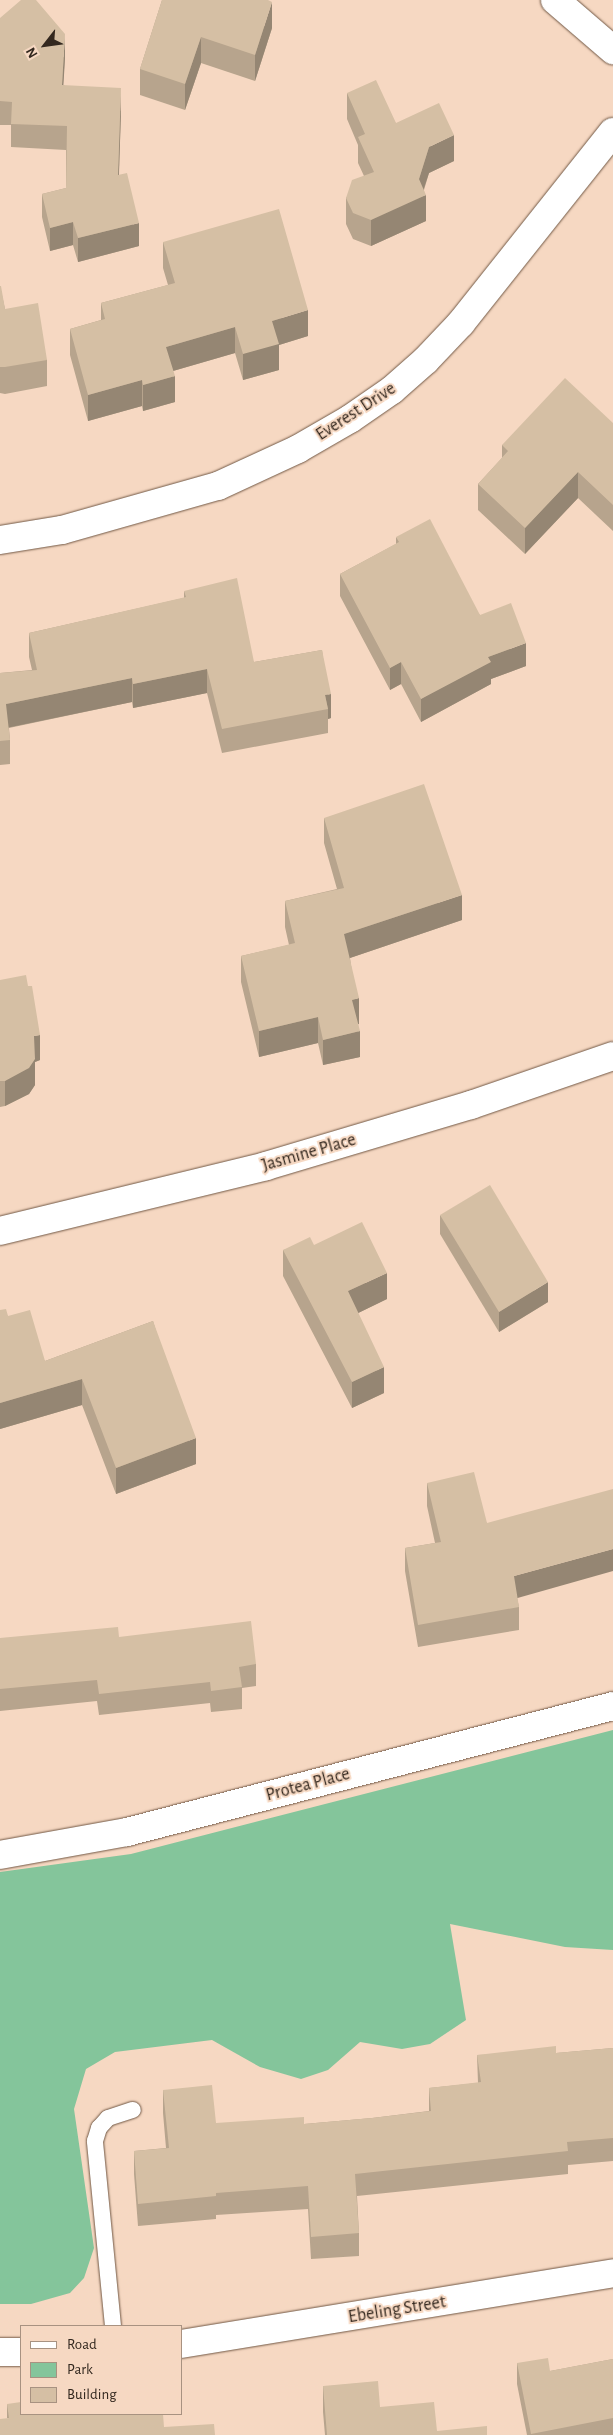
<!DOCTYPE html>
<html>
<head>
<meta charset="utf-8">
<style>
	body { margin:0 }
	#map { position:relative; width:613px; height:2435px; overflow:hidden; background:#f6d8c2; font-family:"Alegreya Sans",sans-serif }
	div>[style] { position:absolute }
	.green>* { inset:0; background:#84c59b }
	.roads { filter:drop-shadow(0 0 1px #715845) drop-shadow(0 0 1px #715845) }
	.service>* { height:16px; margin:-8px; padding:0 8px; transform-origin:8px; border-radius:8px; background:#fff }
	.minor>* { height:28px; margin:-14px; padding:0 14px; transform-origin:14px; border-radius:14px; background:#fff }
	.wall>* { inset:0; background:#b7a48d }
	.shaded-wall>* { inset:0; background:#958673 }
	.building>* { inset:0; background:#d5bfa4 }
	span { translate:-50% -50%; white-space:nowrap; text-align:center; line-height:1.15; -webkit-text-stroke:4px #f6d8c2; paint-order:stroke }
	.street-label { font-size:18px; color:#33281f }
	.legend { position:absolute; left:20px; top:2325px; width:162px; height:90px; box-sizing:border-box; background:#f6d8c2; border:1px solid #a89281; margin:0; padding:6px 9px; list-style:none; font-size:15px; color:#33281f }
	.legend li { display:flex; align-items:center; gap:10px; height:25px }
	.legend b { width:25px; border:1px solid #a89281 }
	.north { position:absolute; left:20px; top:20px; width:50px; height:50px; -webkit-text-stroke:4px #f6d8c2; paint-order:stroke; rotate:240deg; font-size:14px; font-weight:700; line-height:20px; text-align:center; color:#33281f }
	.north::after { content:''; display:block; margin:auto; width:18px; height:22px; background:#33281f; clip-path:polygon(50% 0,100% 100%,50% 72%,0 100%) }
</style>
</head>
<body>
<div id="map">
	<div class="green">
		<i style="clip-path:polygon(613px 1730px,613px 1950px,565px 1947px,450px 1924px,466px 2020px,430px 2044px,402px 2049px,360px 2042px,328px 2070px,301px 2079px,260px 2067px,212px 2040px,115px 2052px,86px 2069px,74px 2109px,94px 2248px,84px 2278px,70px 2293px,31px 2304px,0 2304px,0 1872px,131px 1854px)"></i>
	</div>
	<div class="roads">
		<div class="service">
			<i style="left:113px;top:2326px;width:186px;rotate:-95.6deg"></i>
			<i style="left:95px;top:2141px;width:14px;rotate:-73deg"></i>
			<i style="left:99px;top:2128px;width:13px;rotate:-48deg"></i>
			<i style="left:108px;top:2118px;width:26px;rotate:-18deg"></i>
		</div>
		<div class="minor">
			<i style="left:555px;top:0;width:77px;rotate:40.8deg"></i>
			<i style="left:0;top:540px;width:63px;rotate:-9.2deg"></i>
			<i style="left:62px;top:530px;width:162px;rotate:-15.8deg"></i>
			<i style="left:218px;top:486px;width:88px;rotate:-24.8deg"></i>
			<i style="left:298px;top:449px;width:60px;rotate:-30deg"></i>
			<i style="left:350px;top:419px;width:51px;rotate:-34.6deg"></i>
			<i style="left:392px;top:390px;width:45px;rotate:-41.4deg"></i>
			<i style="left:426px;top:360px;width:51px;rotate:-46.6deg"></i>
			<i style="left:461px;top:323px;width:244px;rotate:-51.5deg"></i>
			<i style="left:0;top:1231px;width:274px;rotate:-13.7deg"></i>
			<i style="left:266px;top:1166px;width:214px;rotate:-16.6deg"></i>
			<i style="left:471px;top:1105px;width:150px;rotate:-19deg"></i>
			<i style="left:0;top:1855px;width:129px;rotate:-10.3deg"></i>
			<i style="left:127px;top:1832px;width:502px;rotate:-14.53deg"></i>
			<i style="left:181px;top:2344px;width:438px;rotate:-9.3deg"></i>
			<i style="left:0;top:2352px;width:21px"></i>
		</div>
	</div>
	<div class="wall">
		<i style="clip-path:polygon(162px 0,272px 28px,255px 81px,201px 63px,185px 110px,140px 95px,140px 69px)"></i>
		<i style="clip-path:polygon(0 18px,65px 58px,63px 85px,121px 111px,119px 175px,139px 246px,78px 262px,73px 245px,50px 251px,42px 217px,42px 194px,66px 188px,66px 150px,11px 147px,11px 125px,0 125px)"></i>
		<i style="clip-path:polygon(347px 93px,396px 123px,454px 161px,429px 173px,424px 190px,426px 221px,371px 246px,353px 239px,346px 224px,346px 198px,364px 176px,358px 163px,358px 145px,347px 119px)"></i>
		<i style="clip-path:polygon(163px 242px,308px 336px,279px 345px,279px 370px,243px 380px,235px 353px,173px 371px,175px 402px,143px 411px,142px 406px,88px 421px,70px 355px,70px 329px,101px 320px,101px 303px,168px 285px,163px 268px)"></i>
		<i style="clip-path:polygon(0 286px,5px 309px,47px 360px,47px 386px,5px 394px,0 393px)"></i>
		<i style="clip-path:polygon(613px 423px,613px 531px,578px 498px,525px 554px,478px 510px,478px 484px,502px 458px,502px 445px)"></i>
		<i style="clip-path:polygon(396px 537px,480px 615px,526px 666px,491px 679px,491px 684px,421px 722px,401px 684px,390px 690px,340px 596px,340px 574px,396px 544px)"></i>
		<i style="clip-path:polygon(184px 591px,254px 662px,322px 650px,331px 718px,328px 719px,328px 733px,222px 753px,207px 693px,133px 708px,132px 702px,9px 728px,10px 740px,10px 764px,0 765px,0 673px,32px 670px,29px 657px,29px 633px,184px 598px)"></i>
		<i style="clip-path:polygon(324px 818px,462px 920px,350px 958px,359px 1024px,358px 1024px,360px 1057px,323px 1065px,318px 1043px,259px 1057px,241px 982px,241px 956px,289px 945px,285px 927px,285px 901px,337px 889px,324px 843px)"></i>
		<i style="clip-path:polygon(0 980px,40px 1060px,35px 1062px,35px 1085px,29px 1094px,5px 1106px,0 1107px)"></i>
		<i style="clip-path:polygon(440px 1215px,548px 1302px,499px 1332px,440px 1234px)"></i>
		<i style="clip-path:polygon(314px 1245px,387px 1299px,358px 1313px,384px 1393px,352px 1408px,283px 1276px,283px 1250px)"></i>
		<i style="clip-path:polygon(0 1310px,8px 1316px,45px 1361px,153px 1321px,196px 1464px,116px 1494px,82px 1405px,0 1429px)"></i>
		<i style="clip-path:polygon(427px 1483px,487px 1523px,517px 1598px,519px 1607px,519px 1630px,418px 1647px,405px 1571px,405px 1548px,435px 1543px,427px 1506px)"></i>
		<i style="clip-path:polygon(119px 1637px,256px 1664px,256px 1686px,242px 1688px,242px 1709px,211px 1712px,210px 1703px,99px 1715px,97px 1701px,0 1711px,0 1638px)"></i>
		<i style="clip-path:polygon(613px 2048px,613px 2161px,568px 2165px,568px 2174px,357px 2196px,359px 2233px,359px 2256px,311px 2259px,308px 2209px,216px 2215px,216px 2219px,138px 2226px,134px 2174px,134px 2151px,166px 2148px,163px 2113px,163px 2090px,216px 2123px,304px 2124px,372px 2118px,429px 2111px,429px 2088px,478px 2083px,477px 2055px,556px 2053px)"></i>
		<i style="clip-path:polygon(613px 2359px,613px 2435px,527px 2435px,517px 2384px,517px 2363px,550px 2371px)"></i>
		<i style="clip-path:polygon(323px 2386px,380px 2407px,437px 2431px,487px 2435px,325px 2435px,323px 2412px)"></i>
		<i style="clip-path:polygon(7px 2404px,21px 2414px,164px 2427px,7px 2418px)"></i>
	</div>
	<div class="shaded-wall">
		<i style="clip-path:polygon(272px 2px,272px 28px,255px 81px,255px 55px)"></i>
		<i style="clip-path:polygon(65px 34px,65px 58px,62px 108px,62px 85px)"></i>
		<i style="clip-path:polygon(201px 37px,201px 63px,185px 110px,185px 84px)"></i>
		<i style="clip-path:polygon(121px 88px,121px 111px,118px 199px,118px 175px)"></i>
		<i style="clip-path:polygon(454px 135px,454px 161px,429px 173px,421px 197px,426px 195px,426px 221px,371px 246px,371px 220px,419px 179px,429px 147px)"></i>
		<i style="clip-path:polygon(73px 222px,73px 245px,50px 251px,50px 228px)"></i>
		<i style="clip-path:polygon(139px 223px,139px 246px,78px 262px,78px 238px)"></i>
		<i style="clip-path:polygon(308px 310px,308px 336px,279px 345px,279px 370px,243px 380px,243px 354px,272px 321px)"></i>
		<i style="clip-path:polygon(235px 327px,235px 353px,166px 373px,166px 347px)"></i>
		<i style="clip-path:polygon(175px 376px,175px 402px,143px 411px,143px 385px)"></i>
		<i style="clip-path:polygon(142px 380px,142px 406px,88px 421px,88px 395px)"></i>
		<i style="clip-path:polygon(578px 472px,578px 498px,525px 554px,525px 528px)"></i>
		<i style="clip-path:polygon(526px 643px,526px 666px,491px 679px,491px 684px,421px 722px,421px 699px,488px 657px)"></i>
		<i style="clip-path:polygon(401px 662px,401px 684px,390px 690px,390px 668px)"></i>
		<i style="clip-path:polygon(207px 669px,207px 693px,133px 708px,133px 684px)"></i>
		<i style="clip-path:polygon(132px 678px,132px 702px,6px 728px,6px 704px)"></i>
		<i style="clip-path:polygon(331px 694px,331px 718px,328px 719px,328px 709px,325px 695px)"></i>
		<i style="clip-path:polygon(462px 895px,462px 920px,344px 960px,344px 934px)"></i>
		<i style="clip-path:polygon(359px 998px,359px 1024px,352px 1026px,352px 1000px)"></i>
		<i style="clip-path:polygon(318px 1017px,318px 1043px,259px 1057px,259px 1031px)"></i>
		<i style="clip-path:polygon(360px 1031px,360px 1057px,323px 1065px,323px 1040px)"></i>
		<i style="clip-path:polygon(40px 1035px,40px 1060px,35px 1062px,35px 1085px,29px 1094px,5px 1106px,5px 1081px,34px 1036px)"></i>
		<i style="clip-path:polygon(387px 1273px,387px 1299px,348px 1318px,348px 1291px)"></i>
		<i style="clip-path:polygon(548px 1282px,548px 1302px,499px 1332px,499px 1312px)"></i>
		<i style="clip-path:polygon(384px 1367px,384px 1393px,352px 1408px,352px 1382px)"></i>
		<i style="clip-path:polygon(82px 1379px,82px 1405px,0 1429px,0 1403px)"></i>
		<i style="clip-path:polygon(196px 1438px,196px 1464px,116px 1494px,116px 1468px)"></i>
		<i style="clip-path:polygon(613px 1549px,613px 1571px,514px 1599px,514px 1576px)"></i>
	</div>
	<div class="building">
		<i style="clip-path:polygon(21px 0,36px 0,65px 34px,62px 85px,121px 88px,118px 175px,127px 173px,139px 223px,78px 238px,73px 222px,50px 228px,42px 194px,66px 188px,67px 126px,11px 124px,12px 102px,0 101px,0 18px)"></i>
		<i style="clip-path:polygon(162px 0,268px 0,272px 2px,255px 55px,201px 37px,185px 84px,140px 69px)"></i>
		<i style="clip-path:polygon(376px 80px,396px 123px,439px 103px,454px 135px,429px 147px,419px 179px,426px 195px,371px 220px,353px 213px,346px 198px,352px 180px,374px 172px,358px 137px,365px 134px,347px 93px)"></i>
		<i style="clip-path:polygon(279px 209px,308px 310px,272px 321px,279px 344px,243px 354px,235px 327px,166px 347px,175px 376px,143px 385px,142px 380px,88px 395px,70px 329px,105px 319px,101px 303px,175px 283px,163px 242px)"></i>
		<i style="clip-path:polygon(0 286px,1px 286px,5px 309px,38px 303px,47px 360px,5px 367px,0 367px)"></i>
		<i style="clip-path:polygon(565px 378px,613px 423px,613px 505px,578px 472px,525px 528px,478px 484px,508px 451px,502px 445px)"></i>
		<i style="clip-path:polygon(430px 519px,480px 615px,511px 603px,526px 643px,488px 657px,491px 662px,421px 699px,401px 662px,390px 668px,340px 574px,399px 542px,396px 537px)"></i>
		<i style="clip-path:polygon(237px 578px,254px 662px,322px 650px,331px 694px,325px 695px,328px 709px,222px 729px,207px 669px,133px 684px,132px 678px,6px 704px,10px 740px,0 741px,0 673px,37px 670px,29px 633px,186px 597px,184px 591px)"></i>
		<i style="clip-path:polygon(424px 784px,462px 895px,344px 934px,359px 998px,352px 1000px,360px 1031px,323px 1040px,318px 1017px,259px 1031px,241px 956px,295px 943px,285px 901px,344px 888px,324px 818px)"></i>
		<i style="clip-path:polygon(26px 975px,28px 986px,32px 986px,40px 1035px,34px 1036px,35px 1059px,29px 1068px,5px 1081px,0 1081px,0 980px)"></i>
		<i style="clip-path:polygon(490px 1185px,548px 1282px,499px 1312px,440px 1215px)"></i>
		<i style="clip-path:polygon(362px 1222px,387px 1273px,348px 1291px,384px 1367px,352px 1382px,283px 1250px,310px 1237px,314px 1245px)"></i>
		<i style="clip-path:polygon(6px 1309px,8px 1316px,30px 1310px,45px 1361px,153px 1321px,196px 1438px,116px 1468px,82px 1379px,0 1403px,0 1310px)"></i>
		<i style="clip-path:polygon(474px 1472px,487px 1523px,613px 1489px,613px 1549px,514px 1576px,519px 1607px,418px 1625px,405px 1548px,441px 1542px,427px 1483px)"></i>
		<i style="clip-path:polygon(251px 1621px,256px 1664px,239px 1667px,242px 1687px,211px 1691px,210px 1682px,99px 1694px,97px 1680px,0 1689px,0 1638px,118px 1627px,119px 1637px)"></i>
		<i style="clip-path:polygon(556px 2046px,556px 2053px,613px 2048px,613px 2138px,567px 2142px,568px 2151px,355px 2174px,359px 2233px,311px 2237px,308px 2186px,216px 2193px,216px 2196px,138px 2204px,134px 2151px,169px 2148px,163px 2090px,212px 2085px,216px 2123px,304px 2117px,304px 2124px,372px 2118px,431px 2111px,429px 2088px,481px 2082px,477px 2055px)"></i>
		<i style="clip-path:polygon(548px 2358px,550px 2371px,613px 2359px,613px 2418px,531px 2434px,517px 2363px)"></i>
		<i style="clip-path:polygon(378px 2381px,380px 2407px,434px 2402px,437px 2431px,487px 2426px,487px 2435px,327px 2435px,323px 2386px)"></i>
		<i style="clip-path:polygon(21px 2402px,21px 2414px,163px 2414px,164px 2427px,214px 2424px,215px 2435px,0 2435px,0 2419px,9px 2418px,7px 2404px)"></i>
	</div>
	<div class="street-label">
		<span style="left:356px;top:412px;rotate:-33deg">Everest Drive</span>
		<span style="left:309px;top:1153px;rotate:-16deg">Jasmine Place</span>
		<span style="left:308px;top:1785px;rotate:-15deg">Protea Place</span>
		<span style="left:397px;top:2310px;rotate:-9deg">Ebeling Street</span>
	</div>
	<ul class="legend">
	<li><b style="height:6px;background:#fff"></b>Road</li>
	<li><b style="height:14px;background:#84c59b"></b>Park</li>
	<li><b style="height:14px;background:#d5bfa4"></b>Building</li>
	</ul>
	<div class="north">N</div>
</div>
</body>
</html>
